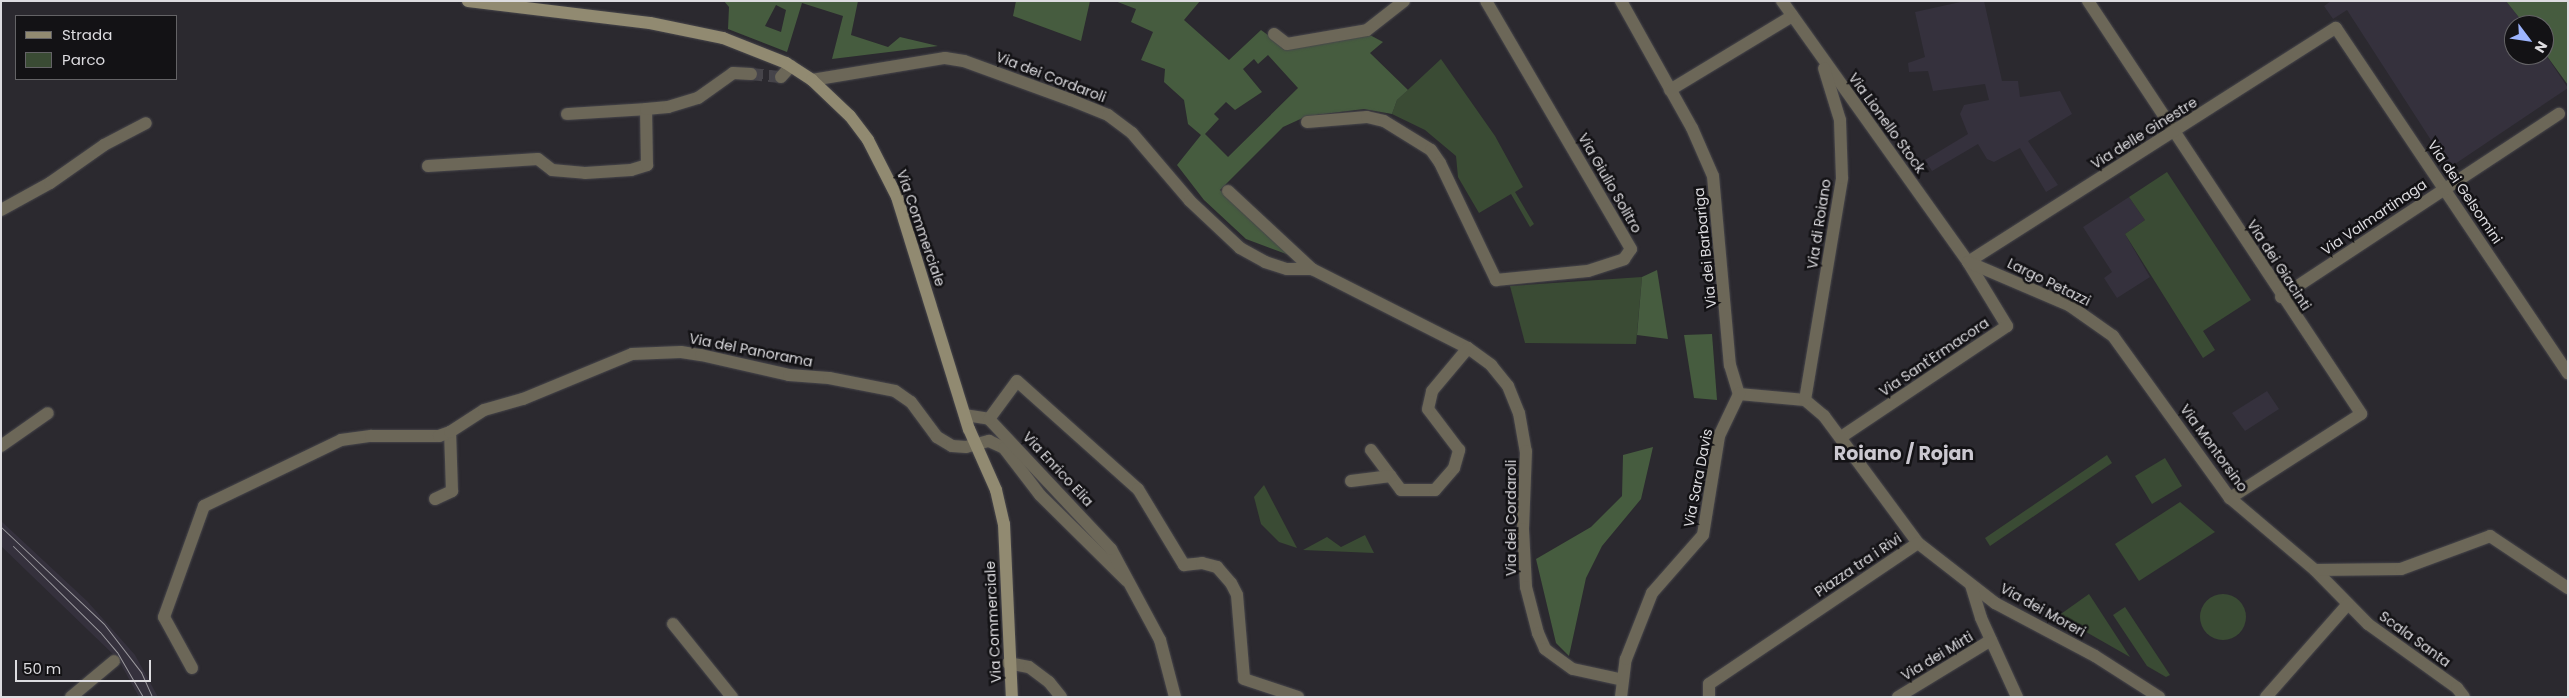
<!DOCTYPE html>
<html>
<head>
<meta charset="utf-8">
<style>
	body { margin:0 }
	#map { position:relative; width:2569px; height:698px; overflow:hidden; background:#2b292f; font-family:Poppins,sans-serif }
	div>[style] { position:absolute }
	.built>* { inset:0; background:#35313d }
	.green>* { inset:0; background:#3a4b34 }
	.round { border-radius:50% }
	.forest>* { inset:0; background:#465c3f }
	.minor-tunnel>* { height:12px; margin-top:-6px; transform-origin:0; background:repeating-linear-gradient(90deg,#46444a 0 12px,transparent 0 18px) }
	.roads { filter:drop-shadow(0 0 1px #47464b) drop-shadow(0 0 1px #47464b) }
	.pedestrian>* { height:12px; margin:-6px; padding:0 6px; transform-origin:6px; border-radius:6px; background:#6c6758 }
	.minor>* { height:12px; margin:-6px; padding:0 6px; transform-origin:6px; border-radius:6px; background:#6c6758 }
	.secondary>* { height:12px; margin:-6px; padding:0 6px; transform-origin:6px; border-radius:6px; background:#918a71 }
	.tram>* { height:1px; margin:-0.5px; padding:0 0.5px; transform-origin:0.5px; border-radius:0.5px; background:#9b999e }
	span { translate:-50% -50%; white-space:nowrap; text-align:center; line-height:1.15; -webkit-text-stroke:5px #131215; paint-order:stroke }
	.street-label { font-size:14px; color:#dddce0 }
	.district-label { font-size:19px; color:#cbc8d0; font-weight:700 }
	.frame { position:absolute; inset:0; border:2px solid #dddce0; pointer-events:none }
	.legend { position:absolute; left:15px; top:15px; width:162px; height:65px; box-sizing:border-box; background:#131215; border:1px solid #646366; margin:0; padding:6px 9px; list-style:none; font-size:15px; color:#dddce0 }
	.legend li { display:flex; align-items:center; gap:10px; height:25px }
	.legend b { width:25px; border:1px solid #646366 }
	.north { position:absolute; left:2504px; top:15px; width:50px; height:50px; box-sizing:border-box; background:#131215; border:1px solid #646366; border-radius:50%; rotate:121deg; font-size:14px; font-weight:700; line-height:20px; text-align:center; color:#dddce0 }
	.north::after { content:''; display:block; margin:auto; width:18px; height:22px; background:#9cb4fd; clip-path:polygon(50% 0,100% 100%,50% 72%,0 100%) }
	.scale { position:absolute; left:15px; top:660px; width:136px; height:22px; box-sizing:border-box; border:2px solid #dddce0; border-top:0; padding-left:6px; font-size:15px; line-height:18px; white-space:nowrap; color:#dddce0; -webkit-text-stroke:4px #131215; paint-order:stroke }
</style>
</head>
<body>
<div id="map">
	<div class="built">
		<i style="clip-path:polygon(1965px 1px,1984px 1px,2002px 81px,2018px 81px,2020px 97px,2060px 91px,2072px 114px,2028px 141px,2058px 185px,2046px 192px,2020px 148px,1994px 162px,1987px 159px,1978px 144px,1932px 171px,1925px 160px,1968px 134px,1960px 114px,1964px 105px,1989px 100px,1985px 84px,1933px 91px,1928px 71px,1909px 72px,1908px 63px,1925px 57px,1915px 12px)"></i>
		<i style="clip-path:polygon(2331px 1px,2506px 1px,2525px 25px,2514px 25px,2514px 55px,2544px 55px,2544px 52px,2568px 88px,2449px 168px,2347px 10px,2333px 19px,2324px 6px)"></i>
		<i style="clip-path:polygon(2129px 197px,2145px 220px,2125px 234px,2150px 277px,2117px 298px,2104px 278px,2112px 272px,2083px 227px)"></i>
		<i style="clip-path:polygon(2267px 391px,2279px 409px,2245px 431px,2232px 413px)"></i>
		<i style="clip-path:polygon(1px 521px,87px 601px,135px 655px,158px 697px,139px 697px,118px 659px,1px 546px)"></i>
	</div>
	<div class="green">
		<i style="clip-path:polygon(1441px 59px,1495px 136px,1523px 187px,1515px 192px,1534px 224px,1530px 227px,1511px 194px,1479px 213px,1458px 177px,1456px 156px,1425px 130px,1392px 114px,1397px 100px)"></i>
		<i style="clip-path:polygon(2167px 172px,2251px 300px,2203px 331px,2215px 350px,2203px 358px,2125px 234px,2145px 220px,2129px 197px)"></i>
		<i style="clip-path:polygon(1642px 277px,1636px 344px,1525px 343px,1510px 286px)"></i>
		<i style="clip-path:polygon(2107px 455px,2112px 463px,1990px 546px,1985px 538px)"></i>
		<i style="clip-path:polygon(2165px 458px,2182px 486px,2152px 504px,2135px 476px)"></i>
		<i style="clip-path:polygon(1264px 485px,1297px 548px,1279px 542px,1261px 524px,1254px 497px)"></i>
		<i style="clip-path:polygon(2180px 502px,2215px 532px,2139px 581px,2115px 544px)"></i>
		<i style="clip-path:polygon(1365px 535px,1374px 553px,1303px 550px,1327px 537px,1341px 547px)"></i>
		<i style="clip-path:polygon(2089px 594px,2130px 657px,2058px 616px)"></i>
		<i class="round" style="left:2200px;top:594px;width:46px;height:46px"></i>
		<i style="clip-path:polygon(2125px 607px,2170px 675px,2166px 677px,2147px 666px,2113px 615px)"></i>
	</div>
	<div class="forest">
		<i style="clip-path:polygon(evenodd,724px 1px,858px 1px,851px 35px,888px 47px,900px 37px,938px 46px,832px 59px,843px 16px,802px 3px,787px 52px,728px 29px,729px 7px,724px 1px,776px 5px,786px 10px,781px 32px,765px 26px,776px 5px)"></i>
		<i style="clip-path:polygon(1016px 1px,1090px 1px,1081px 41px,1013px 16px)"></i>
		<i style="clip-path:polygon(evenodd,1115px 1px,1200px 1px,1184px 20px,1229px 60px,1261px 30px,1286px 48px,1368px 34px,1383px 42px,1370px 53px,1408px 90px,1397px 100px,1392px 114px,1364px 109px,1307px 116px,1283px 127px,1220px 190px,1289px 255px,1246px 239px,1204px 200px,1177px 165px,1201px 135px,1188px 124px,1184px 100px,1164px 82px,1165px 69px,1141px 60px,1153px 32px,1131px 22px,1136px 9px,1115px 1px,1268px 55px,1298px 88px,1228px 157px,1205px 134px,1219px 119px,1214px 114px,1226px 102px,1235px 110px,1262px 92px,1243px 69px,1254px 59px,1258px 64px,1268px 55px)"></i>
		<i style="clip-path:polygon(2506px 1px,2568px 1px,2568px 85px,2544px 52px,2544px 25px,2525px 25px)"></i>
		<i style="clip-path:polygon(1657px 270px,1668px 339px,1637px 335px,1642px 277px)"></i>
		<i style="clip-path:polygon(1712px 334px,1717px 400px,1694px 398px,1684px 335px)"></i>
		<i style="clip-path:polygon(1653px 447px,1641px 499px,1602px 546px,1586px 578px,1569px 656px,1556px 643px,1536px 559px,1591px 527px,1622px 496px,1623px 455px)"></i>
	</div>
	<div class="minor-tunnel">
		<i style="left:751px;top:74px;width:30px;rotate:6deg"></i>
	</div>
	<div class="roads">
		<div class="pedestrian">
			<i style="left:435px;top:499px;width:19px;rotate:-25deg"></i>
			<i style="left:452px;top:491px;width:59px;rotate:-91.9deg"></i>
		</div>
		<div class="minor">
			<i style="left:1621px;top:1px;width:145px;rotate:60.8deg"></i>
			<i style="left:1692px;top:128px;width:52px;rotate:66.4deg"></i>
			<i style="left:1713px;top:176px;width:190px;rotate:84.9deg"></i>
			<i style="left:1730px;top:365px;width:30px;rotate:73deg"></i>
			<i style="left:1782px;top:1px;width:320px;rotate:54.5deg"></i>
			<i style="left:1968px;top:262px;width:75px;rotate:58.6deg"></i>
			<i style="left:2007px;top:326px;width:200px;rotate:146.2deg"></i>
			<i style="left:2088px;top:1px;width:495px;rotate:56.5deg"></i>
			<i style="left:2361px;top:414px;width:156px;rotate:147.3deg"></i>
			<i style="left:1274px;top:34px;width:16px;rotate:38deg"></i>
			<i style="left:1287px;top:44px;width:81px;rotate:-9.9deg"></i>
			<i style="left:1367px;top:30px;width:47px;rotate:-38.1deg"></i>
			<i style="left:781px;top:77px;width:15px;rotate:-48deg"></i>
			<i style="left:812px;top:80px;width:135px;rotate:-9.4deg"></i>
			<i style="left:945px;top:58px;width:19px;rotate:9deg"></i>
			<i style="left:964px;top:61px;width:114px;rotate:20deg"></i>
			<i style="left:1071px;top:100px;width:40px;rotate:22deg"></i>
			<i style="left:1108px;top:115px;width:30px;rotate:37deg"></i>
			<i style="left:1132px;top:133px;width:89px;rotate:49.5deg"></i>
			<i style="left:1190px;top:201px;width:69px;rotate:43.2deg"></i>
			<i style="left:1240px;top:248px;width:29px;rotate:29deg"></i>
			<i style="left:1265px;top:262px;width:23px;rotate:18deg"></i>
			<i style="left:1287px;top:269px;width:25px"></i>
			<i style="left:1312px;top:269px;width:175px;rotate:26.9deg"></i>
			<i style="left:1468px;top:348px;width:29px;rotate:36deg"></i>
			<i style="left:1491px;top:365px;width:27px;rotate:51deg"></i>
			<i style="left:1508px;top:386px;width:29px;rotate:68deg"></i>
			<i style="left:1519px;top:413px;width:39px;rotate:80deg"></i>
			<i style="left:1526px;top:451px;width:78px;rotate:92.2deg"></i>
			<i style="left:1523px;top:529px;width:58px;rotate:87deg"></i>
			<i style="left:1526px;top:587px;width:48px;rotate:75.4deg"></i>
			<i style="left:1538px;top:633px;width:17px;rotate:66deg"></i>
			<i style="left:1545px;top:649px;width:34px;rotate:36deg"></i>
			<i style="left:1573px;top:669px;width:51px;rotate:12.4deg"></i>
			<i style="left:1670px;top:90px;width:143px;rotate:-31.2deg"></i>
			<i style="left:567px;top:114px;width:79px;rotate:-3.6deg"></i>
			<i style="left:1307px;top:122px;width:60px;rotate:-4.8deg"></i>
			<i style="left:1367px;top:117px;width:17px;rotate:13deg"></i>
			<i style="left:1384px;top:121px;width:55px;rotate:31.7deg"></i>
			<i style="left:1431px;top:150px;width:16px;rotate:55deg"></i>
			<i style="left:1440px;top:163px;width:130px;rotate:64.4deg"></i>
			<i style="left:1496px;top:280px;width:92px;rotate:-5.6deg"></i>
			<i style="left:1588px;top:271px;width:38px;rotate:-18deg"></i>
			<i style="left:1624px;top:259px;width:12px;rotate:-55deg"></i>
			<i style="left:1631px;top:249px;width:287px;rotate:-120.3deg"></i>
			<i style="left:428px;top:166px;width:110px;rotate:-3.6deg"></i>
			<i style="left:538px;top:159px;width:18px;rotate:38deg"></i>
			<i style="left:552px;top:170px;width:33px;rotate:5deg"></i>
			<i style="left:585px;top:173px;width:46px;rotate:-3.7deg"></i>
			<i style="left:631px;top:170px;width:17px;rotate:-17deg"></i>
			<i style="left:647px;top:165px;width:56px;rotate:-91deg"></i>
			<i style="left:646px;top:109px;width:22px;rotate:-5deg"></i>
			<i style="left:668px;top:107px;width:31px;rotate:-17deg"></i>
			<i style="left:698px;top:98px;width:43px;rotate:-35.5deg"></i>
			<i style="left:733px;top:73px;width:18px;rotate:3deg"></i>
			<i style="left:1228px;top:191px;width:115px;rotate:42.9deg"></i>
			<i style="left:1px;top:210px;width:56px;rotate:-28.9deg"></i>
			<i style="left:50px;top:183px;width:66px;rotate:-35.1deg"></i>
			<i style="left:104px;top:145px;width:47px;rotate:-27.6deg"></i>
			<i style="left:1968px;top:262px;width:436px;rotate:-32.5deg"></i>
			<i style="left:2336px;top:28px;width:416px;rotate:56.1deg"></i>
			<i style="left:1968px;top:262px;width:110px;rotate:23.1deg"></i>
			<i style="left:2069px;top:305px;width:54px;rotate:35.2deg"></i>
			<i style="left:2113px;top:336px;width:200px;rotate:54.2deg"></i>
			<i style="left:2230px;top:498px;width:111px;rotate:40.3deg"></i>
			<i style="left:2315px;top:570px;width:76px;rotate:45.5deg"></i>
			<i style="left:2368px;top:624px;width:110px;rotate:35.7deg"></i>
			<i style="left:2457px;top:688px;width:11px;rotate:52deg"></i>
			<i style="left:2281px;top:297px;width:333px;rotate:-33.4deg"></i>
			<i style="left:1739px;top:394px;width:66px;rotate:5.2deg"></i>
			<i style="left:1805px;top:400px;width:25px;rotate:40deg"></i>
			<i style="left:1824px;top:416px;width:158px;rotate:53.5deg"></i>
			<i style="left:1918px;top:543px;width:98px;rotate:37.9deg"></i>
			<i style="left:1995px;top:603px;width:113px;rotate:27.9deg"></i>
			<i style="left:2095px;top:656px;width:76px;rotate:32.6deg"></i>
			<i style="left:1805px;top:400px;width:225px;rotate:-80.5deg"></i>
			<i style="left:1842px;top:178px;width:58px;rotate:-92deg"></i>
			<i style="left:1840px;top:120px;width:54px;rotate:-107.1deg"></i>
			<i style="left:965px;top:415px;width:24px;rotate:9deg"></i>
			<i style="left:1px;top:446px;width:57px;rotate:-35.1deg"></i>
			<i style="left:1371px;top:450px;width:50px;rotate:53.1deg"></i>
			<i style="left:1401px;top:490px;width:34px"></i>
			<i style="left:1435px;top:490px;width:29px;rotate:-49deg"></i>
			<i style="left:1454px;top:468px;width:19px;rotate:-74deg"></i>
			<i style="left:1459px;top:450px;width:51px;rotate:-127.1deg"></i>
			<i style="left:1428px;top:409px;width:18px;rotate:-77deg"></i>
			<i style="left:1432px;top:391px;width:56px;rotate:-50.1deg"></i>
			<i style="left:1351px;top:481px;width:40px;rotate:-7.1deg"></i>
			<i style="left:2315px;top:570px;width:86px;rotate:-0.7deg"></i>
			<i style="left:2401px;top:569px;width:95px;rotate:-20.3deg"></i>
			<i style="left:2490px;top:536px;width:94px;rotate:33.7deg"></i>
			<i style="left:1971px;top:585px;width:34px;rotate:73deg"></i>
			<i style="left:1981px;top:618px;width:87px;rotate:65.5deg"></i>
			<i style="left:673px;top:624px;width:94px;rotate:51.1deg"></i>
			<i style="left:1008px;top:663px;width:21px;rotate:11deg"></i>
			<i style="left:1029px;top:667px;width:25px;rotate:37deg"></i>
			<i style="left:1049px;top:682px;width:19px;rotate:51deg"></i>
			<i style="left:192px;top:668px;width:58px;rotate:-118.8deg"></i>
			<i style="left:164px;top:617px;width:118px;rotate:-70.2deg"></i>
			<i style="left:204px;top:506px;width:152px;rotate:-25.7deg"></i>
			<i style="left:341px;top:440px;width:30px;rotate:-8deg"></i>
			<i style="left:371px;top:436px;width:68px"></i>
			<i style="left:439px;top:436px;width:12px;rotate:-20deg"></i>
			<i style="left:450px;top:432px;width:40px;rotate:-32.9deg"></i>
			<i style="left:484px;top:410px;width:41px;rotate:-15.8deg"></i>
			<i style="left:523px;top:399px;width:118px;rotate:-22.4deg"></i>
			<i style="left:632px;top:354px;width:49px;rotate:-2.3deg"></i>
			<i style="left:681px;top:352px;width:20px;rotate:9deg"></i>
			<i style="left:701px;top:355px;width:90px;rotate:12.8deg"></i>
			<i style="left:789px;top:375px;width:40px;rotate:4.3deg"></i>
			<i style="left:829px;top:378px;width:67px;rotate:11.1deg"></i>
			<i style="left:895px;top:391px;width:19px;rotate:35deg"></i>
			<i style="left:911px;top:402px;width:44px;rotate:53.4deg"></i>
			<i style="left:937px;top:437px;width:17px;rotate:31deg"></i>
			<i style="left:952px;top:446px;width:14px;rotate:4deg"></i>
			<i style="left:966px;top:447px;width:24px;rotate:-15deg"></i>
			<i style="left:989px;top:441px;width:17px;rotate:25deg"></i>
			<i style="left:1004px;top:448px;width:59px;rotate:52.5deg"></i>
			<i style="left:1040px;top:495px;width:122px;rotate:44.7deg"></i>
			<i style="left:71px;top:697px;width:56px;rotate:-39.9deg"></i>
			<i style="left:1175px;top:697px;width:59px;rotate:-104.7deg"></i>
			<i style="left:1160px;top:640px;width:103px;rotate:-118.3deg"></i>
			<i style="left:1111px;top:549px;width:178px;rotate:-133.2deg"></i>
			<i style="left:989px;top:419px;width:47px;rotate:-53.6deg"></i>
			<i style="left:1017px;top:381px;width:162px;rotate:41.8deg"></i>
			<i style="left:1138px;top:489px;width:89px;rotate:58.8deg"></i>
			<i style="left:1184px;top:565px;width:18px;rotate:-6deg"></i>
			<i style="left:1202px;top:563px;width:16px;rotate:15deg"></i>
			<i style="left:1217px;top:567px;width:21px;rotate:49deg"></i>
			<i style="left:1231px;top:583px;width:13px;rotate:63deg"></i>
			<i style="left:1237px;top:595px;width:84px;rotate:85.2deg"></i>
			<i style="left:1244px;top:679px;width:57px;rotate:18.4deg"></i>
			<i style="left:1621px;top:697px;width:38px;rotate:-83deg"></i>
			<i style="left:1626px;top:659px;width:71px;rotate:-68.5deg"></i>
			<i style="left:1652px;top:593px;width:77px;rotate:-48.7deg"></i>
			<i style="left:1703px;top:535px;width:100px;rotate:-80.8deg"></i>
			<i style="left:1719px;top:436px;width:47px;rotate:-64.5deg"></i>
			<i style="left:1709px;top:697px;width:13px;rotate:-90deg"></i>
			<i style="left:1709px;top:684px;width:252px;rotate:-34deg"></i>
			<i style="left:1898px;top:697px;width:109px;rotate:-31.5deg"></i>
			<i style="left:2266px;top:697px;width:124px;rotate:-48.6deg"></i>
		</div>
		<div class="secondary">
			<i style="left:468px;top:1px;width:183px;rotate:6.9deg"></i>
			<i style="left:650px;top:23px;width:75px;rotate:11.6deg"></i>
			<i style="left:723px;top:38px;width:68px;rotate:21.6deg"></i>
			<i style="left:786px;top:63px;width:31px;rotate:33deg"></i>
			<i style="left:812px;top:80px;width:52px;rotate:43.5deg"></i>
			<i style="left:850px;top:116px;width:30px;rotate:53deg"></i>
			<i style="left:868px;top:140px;width:64px;rotate:63deg"></i>
			<i style="left:897px;top:197px;width:243px;rotate:72.8deg"></i>
			<i style="left:969px;top:429px;width:67px;rotate:66.1deg"></i>
			<i style="left:996px;top:490px;width:35px;rotate:77deg"></i>
			<i style="left:1004px;top:524px;width:173px;rotate:87.4deg"></i>
		</div>
	</div>
	<div class="tram">
		<i style="left:1px;top:527px;width:141px;rotate:43.3deg"></i>
		<i style="left:104px;top:624px;width:61px;rotate:52.4deg"></i>
		<i style="left:141px;top:672px;width:27px;rotate:66deg"></i>
		<i style="left:13px;top:546px;width:122px;rotate:44.7deg"></i>
		<i style="left:100px;top:632px;width:26px;rotate:50deg"></i>
		<i style="left:117px;top:652px;width:52px;rotate:60deg"></i>
	</div>
	<div class="street-label">
		<span style="left:1051px;top:77px;rotate:21deg">Via dei Cordaroli</span>
		<span style="left:1887px;top:123px;rotate:54deg">Via Lionello Stock</span>
		<span style="left:2144px;top:133px;rotate:-32deg">Via delle Ginestre</span>
		<span style="left:1610px;top:183px;rotate:60deg">Via Giulio Solitro</span>
		<span style="left:2465px;top:192px;rotate:56deg">Via dei Gelsomini</span>
		<span style="left:2374px;top:217px;rotate:-34deg">Via Valmartinaga</span>
		<span style="left:1819px;top:224px;rotate:-81deg">Via di Roiano</span>
		<span style="left:921px;top:228px;rotate:71deg">Via Commerciale</span>
		<span style="left:1705px;top:248px;rotate:-96deg">Via dei Barbariga</span>
		<span style="left:2279px;top:265px;rotate:57deg">Via dei Giacinti</span>
		<span style="left:2049px;top:282px;rotate:26deg">Largo Petazzi</span>
		<span style="left:751px;top:350px;rotate:11deg">Via del Panorama</span>
		<span style="left:1934px;top:357px;rotate:-34deg">Via Sant'Ermacora</span>
		<span style="left:2214px;top:448px;rotate:54deg">Via Montorsino</span>
		<span style="left:1058px;top:469px;rotate:47deg">Via Enrico Elia</span>
		<span style="left:1698px;top:478px;rotate:-79deg">Via Sara Davis</span>
		<span style="left:1511px;top:518px;rotate:-90deg">Via dei Cordaroli</span>
		<span style="left:1858px;top:565px;rotate:-34deg">Piazza tra i Rivi</span>
		<span style="left:2043px;top:610px;rotate:29deg">Via dei Moreri</span>
		<span style="left:993px;top:622px;rotate:-93deg">Via Commerciale</span>
		<span style="left:2415px;top:639px;rotate:36deg">Scala Santa</span>
		<span style="left:1937px;top:656px;rotate:-31deg">Via dei Mirti</span>
	</div>
	<div class="district-label">
		<span style="left:1904px;top:454px">Roiano / Rojan</span>
	</div>
	<div class="frame"></div>
	<ul class="legend">
	<li><b style="height:6px;background:#918a71"></b>Strada</li>
	<li><b style="height:14px;background:#3a4b34"></b>Parco</li>
	</ul>
	<div class="north">N</div>
	<div class="scale">50 m</div>
</div>
</body>
</html>
